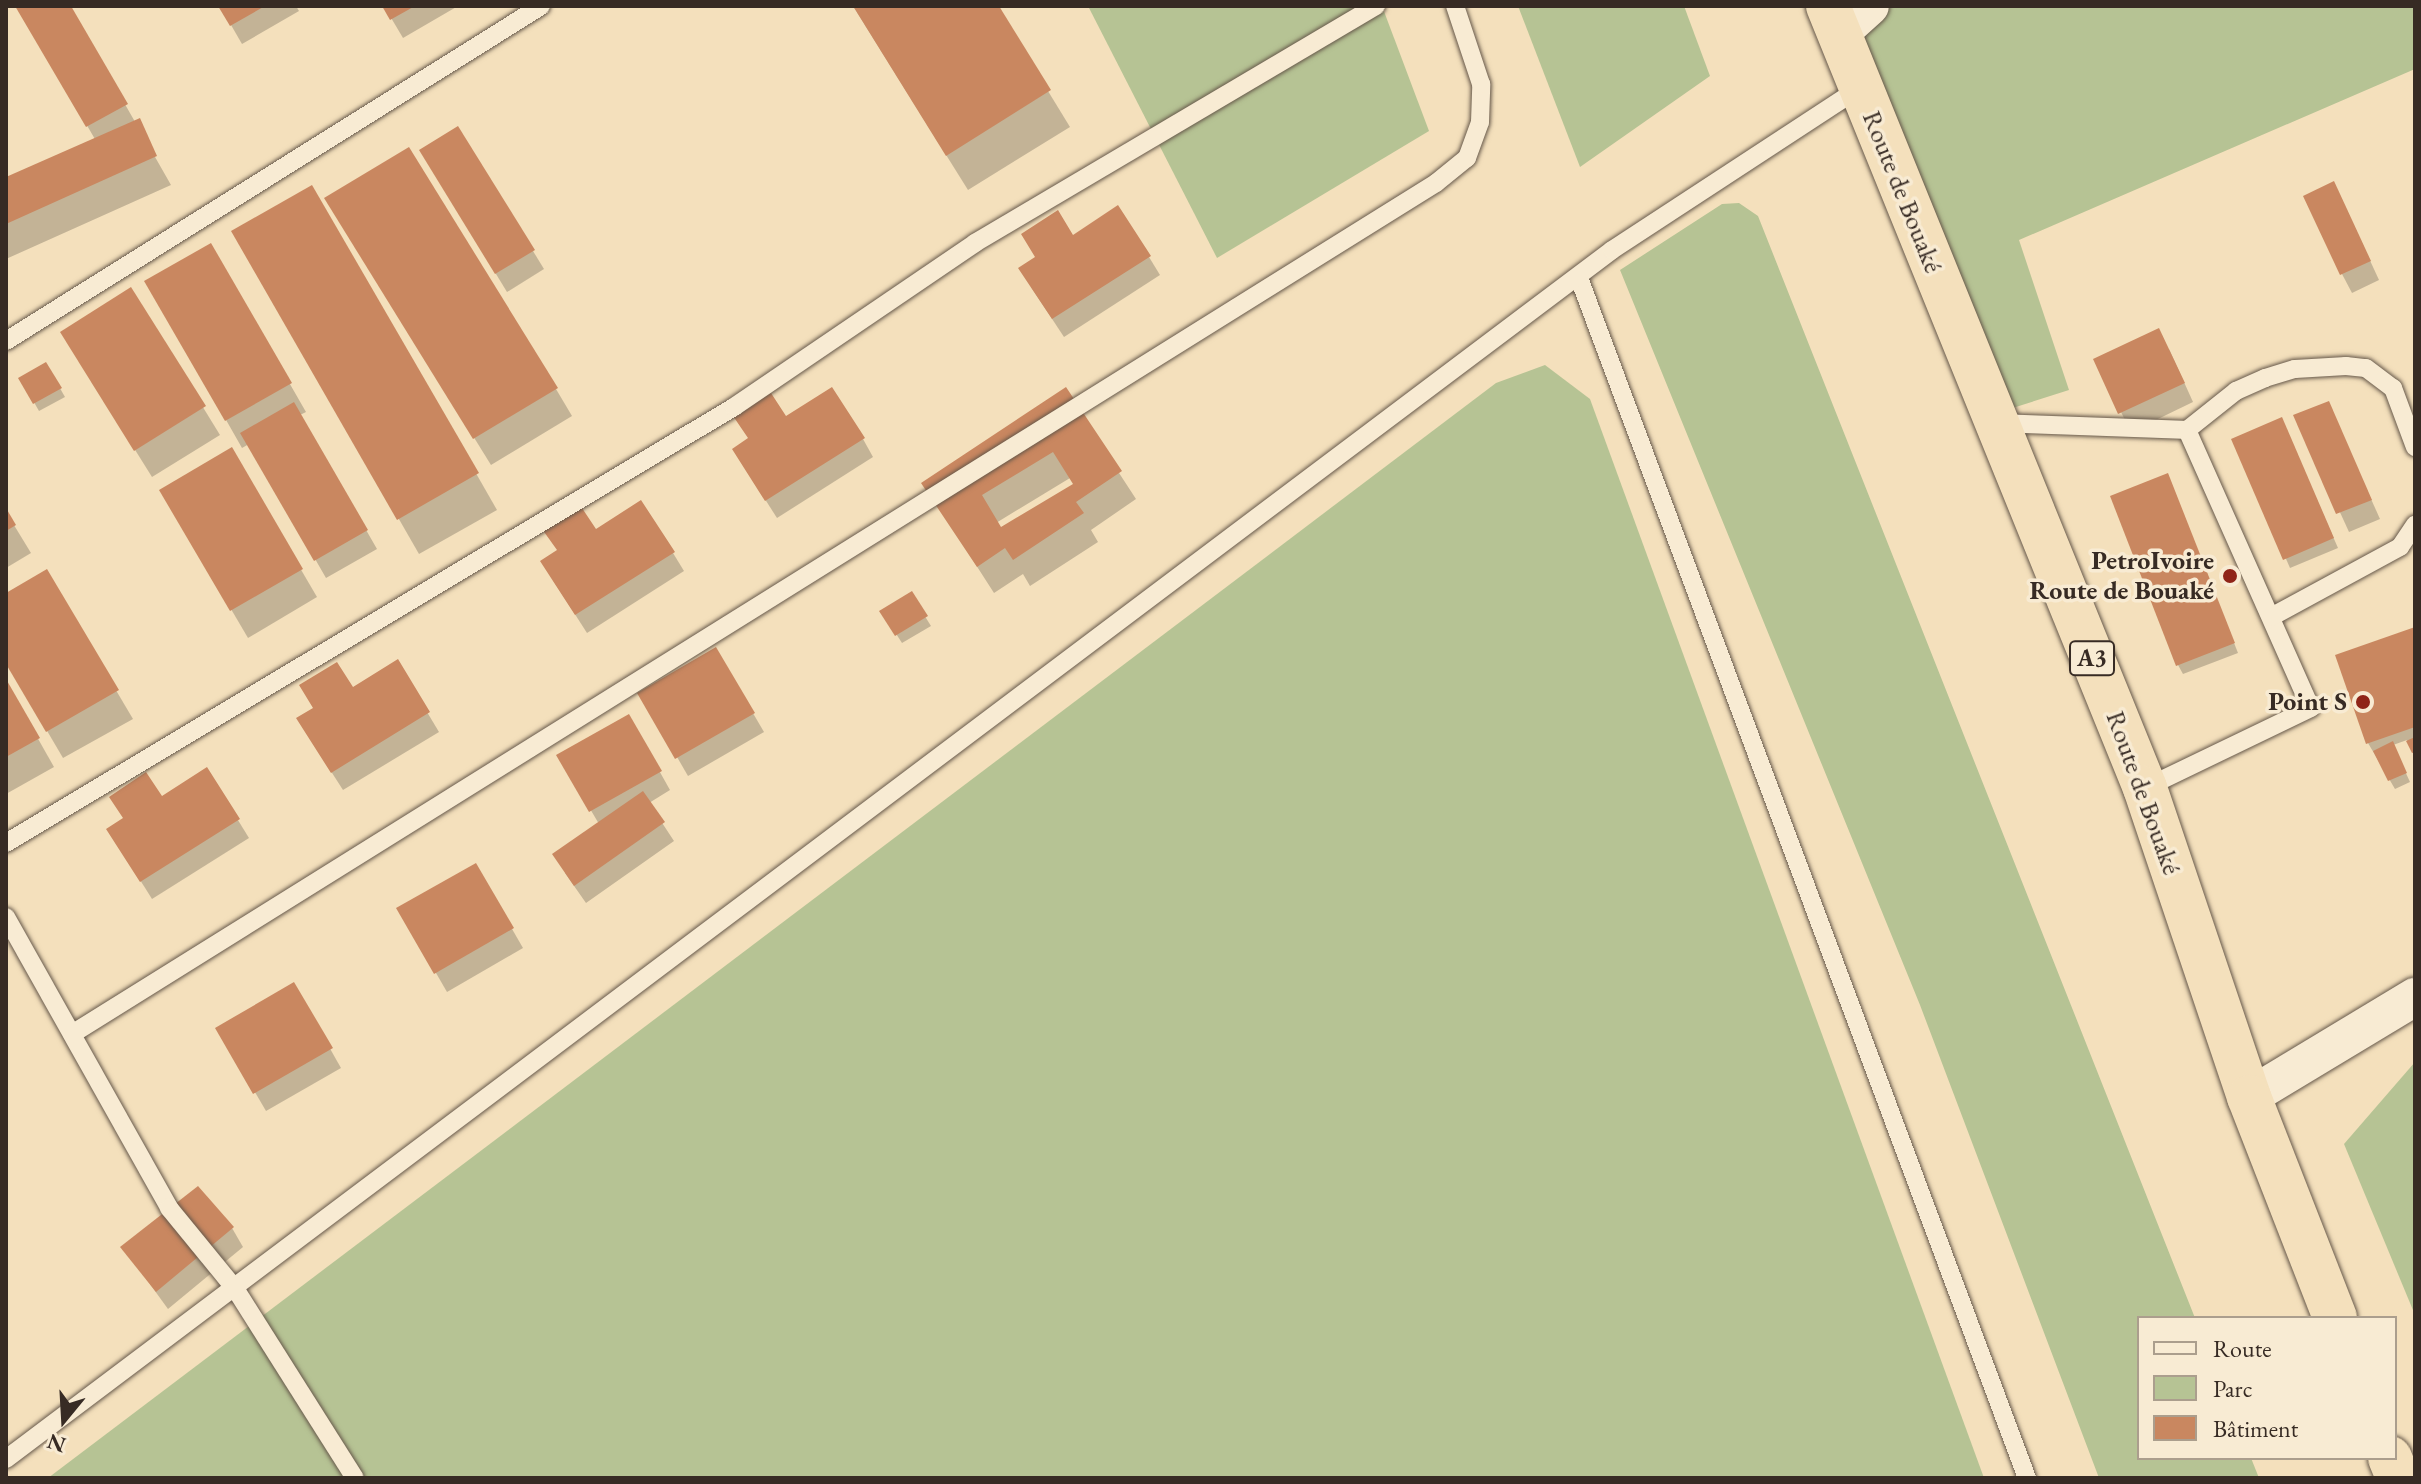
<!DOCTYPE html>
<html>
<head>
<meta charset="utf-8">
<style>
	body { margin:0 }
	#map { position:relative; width:2421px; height:1484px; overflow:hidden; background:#f4e0bc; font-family:"EB Garamond",serif }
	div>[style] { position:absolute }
	.green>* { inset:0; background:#b6c394 }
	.shadow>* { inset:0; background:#0003 }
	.building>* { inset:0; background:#c98760 }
	.roads { filter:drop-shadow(0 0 2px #66584a) drop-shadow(0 0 2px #66584a) }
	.lane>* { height:18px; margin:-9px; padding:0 9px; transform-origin:9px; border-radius:9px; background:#f8ebd3 }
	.street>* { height:38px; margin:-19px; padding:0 19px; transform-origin:19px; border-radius:19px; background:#f8ebd3 }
	.highway>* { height:44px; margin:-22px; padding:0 22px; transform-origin:22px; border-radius:22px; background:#f4e0bc }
	.dots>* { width:22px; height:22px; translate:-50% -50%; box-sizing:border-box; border:4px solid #f8ebd3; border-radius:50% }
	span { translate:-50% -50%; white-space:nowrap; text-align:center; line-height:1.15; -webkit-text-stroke:7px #f8ebd3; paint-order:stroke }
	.shield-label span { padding:2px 6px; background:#f8ebd3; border:2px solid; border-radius:6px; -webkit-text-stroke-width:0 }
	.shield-label { font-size:24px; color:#372b24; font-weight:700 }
	.street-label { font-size:26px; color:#372b24 }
	.poi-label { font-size:26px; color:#372b24; font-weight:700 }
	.right { translate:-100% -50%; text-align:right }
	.frame { position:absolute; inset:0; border:8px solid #372b24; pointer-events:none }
	.legend { position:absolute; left:2137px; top:1316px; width:260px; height:144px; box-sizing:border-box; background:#f8ebd3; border:2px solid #ab9e8d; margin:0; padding:10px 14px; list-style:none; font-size:24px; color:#372b24 }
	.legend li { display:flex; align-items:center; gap:16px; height:40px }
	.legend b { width:40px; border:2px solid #ab9e8d }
	.north { position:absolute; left:24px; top:1380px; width:80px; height:80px; -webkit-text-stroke:6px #f8ebd3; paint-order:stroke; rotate:198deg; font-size:22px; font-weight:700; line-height:32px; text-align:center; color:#372b24 }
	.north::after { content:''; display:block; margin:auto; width:28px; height:36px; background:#372b24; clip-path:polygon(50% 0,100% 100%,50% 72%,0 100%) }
</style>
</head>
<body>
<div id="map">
	<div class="green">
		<i style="clip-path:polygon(1088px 6px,1382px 6px,1429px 131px,1217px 258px)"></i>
		<i style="clip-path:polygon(1518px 6px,1684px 6px,1710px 76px,1580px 167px)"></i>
		<i style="clip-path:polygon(1883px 6px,2415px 6px,2415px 69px,2019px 240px,2069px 390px,2000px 412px,1846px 39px)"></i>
		<i style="clip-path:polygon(1739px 203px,1758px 216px,2195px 1318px,2139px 1318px,2139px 1458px,2251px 1458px,2259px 1478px,2099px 1478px,1920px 1005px,1620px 270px,1722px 204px)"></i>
		<i style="clip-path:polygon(1545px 365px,1590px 399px,1984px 1478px,48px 1478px,1496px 383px)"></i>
		<i style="clip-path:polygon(2415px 1062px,2415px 1315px,2344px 1144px)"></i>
	</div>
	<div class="shadow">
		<i style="clip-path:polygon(18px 6px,69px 6px,171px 185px,6px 259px,6px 180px,96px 141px)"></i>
		<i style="clip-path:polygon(220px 6px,296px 6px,299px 11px,242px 44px)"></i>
		<i style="clip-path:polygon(384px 6px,458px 6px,403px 38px)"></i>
		<i style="clip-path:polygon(853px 6px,996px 6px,1070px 127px,968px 190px)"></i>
		<i style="clip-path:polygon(432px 169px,533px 251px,544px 269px,507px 292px)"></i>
		<i style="clip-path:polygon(312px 187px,497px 510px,419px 554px,234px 232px)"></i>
		<i style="clip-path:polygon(2343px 202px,2379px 280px,2352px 293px,2342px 274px)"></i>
		<i style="clip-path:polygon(343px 226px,556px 389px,572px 416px,491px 465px)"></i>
		<i style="clip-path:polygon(1072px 238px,1149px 257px,1160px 275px,1064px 337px,1031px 287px)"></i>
		<i style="clip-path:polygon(210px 245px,306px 412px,300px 415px,377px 549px,326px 578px,249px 444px,242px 448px,147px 281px)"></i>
		<i style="clip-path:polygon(131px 290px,220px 435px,152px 477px,79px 360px)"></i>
		<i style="clip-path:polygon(2169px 349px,2193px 402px,2131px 432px,2095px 360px)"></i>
		<i style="clip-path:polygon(46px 364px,65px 397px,39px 411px,20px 378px)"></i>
		<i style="clip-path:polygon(evenodd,1065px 390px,1136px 499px,1091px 530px,1098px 542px,1030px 586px,1023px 574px,994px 593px,924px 484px,1065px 390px,1070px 478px,1075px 485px,1001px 530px,996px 523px,1070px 478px)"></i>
		<i style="clip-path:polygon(2328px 403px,2380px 519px,2349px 532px,2296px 416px)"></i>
		<i style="clip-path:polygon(786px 419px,863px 439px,873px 457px,777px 518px,745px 468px)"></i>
		<i style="clip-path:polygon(2286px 429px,2338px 548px,2290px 568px,2234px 440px)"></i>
		<i style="clip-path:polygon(231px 450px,317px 597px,248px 638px,161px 490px)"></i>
		<i style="clip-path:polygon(2168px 475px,2238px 653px,2183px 674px,2178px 665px)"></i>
		<i style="clip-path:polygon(6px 512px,31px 553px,6px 568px)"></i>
		<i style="clip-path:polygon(595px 531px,673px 553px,684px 571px,587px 633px,553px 580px,558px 552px)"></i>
		<i style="clip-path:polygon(46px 572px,133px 719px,63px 758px,6px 661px,6px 595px)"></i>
		<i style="clip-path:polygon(911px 594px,931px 626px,902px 643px,882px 612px)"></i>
		<i style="clip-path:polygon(2415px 629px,2415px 755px,2407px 740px,2393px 745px,2410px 782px,2395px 789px,2368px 743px,2337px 657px)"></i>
		<i style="clip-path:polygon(716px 650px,764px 732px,688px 776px,640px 693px)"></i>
		<i style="clip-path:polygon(397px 662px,439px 732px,343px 790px,309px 737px,352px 690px)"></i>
		<i style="clip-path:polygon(6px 682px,54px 767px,6px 794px)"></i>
		<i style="clip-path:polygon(629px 717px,670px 790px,649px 803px,674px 841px,586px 903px,565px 873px,599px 824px,559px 756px)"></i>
		<i style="clip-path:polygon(207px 770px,249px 838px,152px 899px,120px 848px,161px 799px)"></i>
		<i style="clip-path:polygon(475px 865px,523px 948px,447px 992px,399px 909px)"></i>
		<i style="clip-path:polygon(294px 985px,341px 1068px,266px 1111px,218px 1029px)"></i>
		<i style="clip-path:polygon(232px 1228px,243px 1247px,168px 1309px,123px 1247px)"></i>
	</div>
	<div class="building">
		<i style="clip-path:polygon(15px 6px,71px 6px,128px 104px,86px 127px)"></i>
		<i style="clip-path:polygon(218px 6px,265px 6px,230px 26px)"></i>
		<i style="clip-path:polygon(382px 6px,415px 6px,390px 20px)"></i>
		<i style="clip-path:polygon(853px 6px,999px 6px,1051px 90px,946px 156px)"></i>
		<i style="clip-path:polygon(140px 118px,157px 156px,6px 224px,6px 177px)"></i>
		<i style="clip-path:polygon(458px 126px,535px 250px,495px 274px,419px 150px)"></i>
		<i style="clip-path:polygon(409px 147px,558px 388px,473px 439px,324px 198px)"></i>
		<i style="clip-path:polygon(2334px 181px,2371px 261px,2340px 275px,2303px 196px)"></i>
		<i style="clip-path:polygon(312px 185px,479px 473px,397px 520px,231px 231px)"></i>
		<i style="clip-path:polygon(1118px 205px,1151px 256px,1052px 319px,1018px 268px,1035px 257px,1021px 234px,1058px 210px,1073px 235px)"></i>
		<i style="clip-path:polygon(211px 243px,292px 383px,225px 421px,144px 281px)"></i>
		<i style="clip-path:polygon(131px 287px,206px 406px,134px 451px,60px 332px)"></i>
		<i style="clip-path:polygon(2159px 328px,2185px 383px,2118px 414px,2093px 359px)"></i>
		<i style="clip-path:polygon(46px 362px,62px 388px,33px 404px,18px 378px)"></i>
		<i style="clip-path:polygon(832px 387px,865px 438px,765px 501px,732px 449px,748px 438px,733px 416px,771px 393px,786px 416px)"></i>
		<i style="clip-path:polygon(evenodd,1066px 387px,1122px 471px,1076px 502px,1084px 513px,1013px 560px,1005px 548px,977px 567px,921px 483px,1066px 387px,1053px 452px,1073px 484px,1001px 527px,982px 495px,1053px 452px)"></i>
		<i style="clip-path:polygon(2329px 401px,2372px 500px,2336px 514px,2293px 415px)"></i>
		<i style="clip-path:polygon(294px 402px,368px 530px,314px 561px,240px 433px)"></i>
		<i style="clip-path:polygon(2282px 417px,2334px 538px,2283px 560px,2231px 439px)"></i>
		<i style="clip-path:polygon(232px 447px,303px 569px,230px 611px,159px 490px)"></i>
		<i style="clip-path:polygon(2168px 473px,2235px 643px,2176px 666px,2110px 496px)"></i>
		<i style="clip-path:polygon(641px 500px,675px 552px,575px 615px,540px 561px,557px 550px,542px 529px,580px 505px,596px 529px)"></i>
		<i style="clip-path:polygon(6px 508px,16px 525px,6px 531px)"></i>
		<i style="clip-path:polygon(47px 569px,119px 690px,46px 732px,6px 664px,6px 593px)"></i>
		<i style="clip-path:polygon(912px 591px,928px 616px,895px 636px,879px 611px)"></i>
		<i style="clip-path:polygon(2415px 627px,2415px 727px,2366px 744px,2335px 655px)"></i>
		<i style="clip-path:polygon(716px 647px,755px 713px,675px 759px,637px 693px)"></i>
		<i style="clip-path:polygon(398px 659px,430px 712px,331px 773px,296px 718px,313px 708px,299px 685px,337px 662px,353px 687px)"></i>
		<i style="clip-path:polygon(6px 679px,40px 738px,6px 757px)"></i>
		<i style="clip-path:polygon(629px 714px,662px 771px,589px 812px,556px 755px)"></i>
		<i style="clip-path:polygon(2415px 737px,2415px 752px,2412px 753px,2406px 741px)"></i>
		<i style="clip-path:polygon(2393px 741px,2407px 773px,2388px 781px,2373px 751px)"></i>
		<i style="clip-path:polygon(207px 767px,240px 819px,140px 882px,106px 829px,123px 818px,109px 797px,146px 772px,162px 796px)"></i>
		<i style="clip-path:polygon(643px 791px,665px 822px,574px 886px,552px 854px)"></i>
		<i style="clip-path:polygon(476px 863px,514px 928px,434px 974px,396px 908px)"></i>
		<i style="clip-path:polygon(294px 982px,333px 1048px,253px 1094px,215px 1028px)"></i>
		<i style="clip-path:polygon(198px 1186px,234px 1227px,156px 1292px,120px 1247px)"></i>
	</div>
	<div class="roads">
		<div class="lane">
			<i style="left:1579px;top:278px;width:1281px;rotate:69.53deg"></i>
			<i style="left:6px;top:341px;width:631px;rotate:-32.05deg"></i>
			<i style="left:1999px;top:423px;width:188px;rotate:2.1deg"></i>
			<i style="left:2187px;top:430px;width:304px;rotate:66deg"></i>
			<i style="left:2311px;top:708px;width:184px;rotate:154.3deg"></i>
			<i style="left:2187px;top:430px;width:63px;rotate:-38.5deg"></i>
			<i style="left:2236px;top:391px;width:32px;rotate:-24deg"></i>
			<i style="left:2265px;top:378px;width:31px;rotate:-17deg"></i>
			<i style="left:2295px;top:369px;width:51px;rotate:-3.4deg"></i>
			<i style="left:2346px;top:366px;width:20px;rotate:6deg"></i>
			<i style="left:2366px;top:368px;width:34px;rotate:37deg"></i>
			<i style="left:2393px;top:388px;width:63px;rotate:69.6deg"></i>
			<i style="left:2271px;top:617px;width:147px;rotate:-28.5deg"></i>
			<i style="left:2400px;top:547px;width:27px;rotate:-56deg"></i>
			<i style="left:6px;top:843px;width:849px;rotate:-30.92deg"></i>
			<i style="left:734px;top:407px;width:292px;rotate:-34.2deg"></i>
			<i style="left:975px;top:243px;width:466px;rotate:-30.6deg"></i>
			<i style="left:6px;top:917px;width:334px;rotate:60.7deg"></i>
			<i style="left:169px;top:1208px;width:106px;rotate:50.7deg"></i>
			<i style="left:236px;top:1290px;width:222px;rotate:57.7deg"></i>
			<i style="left:72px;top:1034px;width:1608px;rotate:-31.96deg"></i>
			<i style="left:1436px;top:183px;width:40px;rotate:-39deg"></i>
			<i style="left:1467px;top:158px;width:38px;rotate:-70deg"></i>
			<i style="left:1480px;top:122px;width:38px;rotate:-88deg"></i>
			<i style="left:1481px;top:84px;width:82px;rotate:-108.4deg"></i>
			<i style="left:6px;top:1459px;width:2010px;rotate:-36.97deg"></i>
			<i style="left:1612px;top:250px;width:296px;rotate:-33.2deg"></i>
		</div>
		<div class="street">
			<i style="left:1838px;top:35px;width:43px;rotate:-42.2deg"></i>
			<i style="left:2249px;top:1097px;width:194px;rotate:-31.1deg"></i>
		</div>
		<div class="highway">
			<i style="left:1828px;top:6px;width:844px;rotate:67.93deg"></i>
			<i style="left:2145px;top:788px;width:326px;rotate:71.4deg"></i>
			<i style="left:2249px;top:1097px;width:237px;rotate:68.7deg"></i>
			<i style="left:2390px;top:1458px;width:22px;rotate:68deg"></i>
		</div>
	</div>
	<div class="dots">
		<i style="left:2230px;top:576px;background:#8f2418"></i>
		<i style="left:2363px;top:702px;background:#8f2418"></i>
	</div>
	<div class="shield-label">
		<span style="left:2092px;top:658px">A3</span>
	</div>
	<div class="street-label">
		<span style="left:1902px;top:192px;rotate:68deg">Route de Bouaké</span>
		<span style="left:2143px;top:793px;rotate:70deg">Route de Bouaké</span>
	</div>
	<div class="poi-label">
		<span class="right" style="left:2214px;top:576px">PetroIvoire<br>Route de Bouaké</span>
		<span class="right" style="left:2347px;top:702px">Point S</span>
	</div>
	<div class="frame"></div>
	<ul class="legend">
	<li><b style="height:10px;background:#f8ebd3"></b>Route</li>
	<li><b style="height:22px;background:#b6c394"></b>Parc</li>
	<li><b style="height:22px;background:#c98760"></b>Bâtiment</li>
	</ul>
	<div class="north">N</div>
</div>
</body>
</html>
